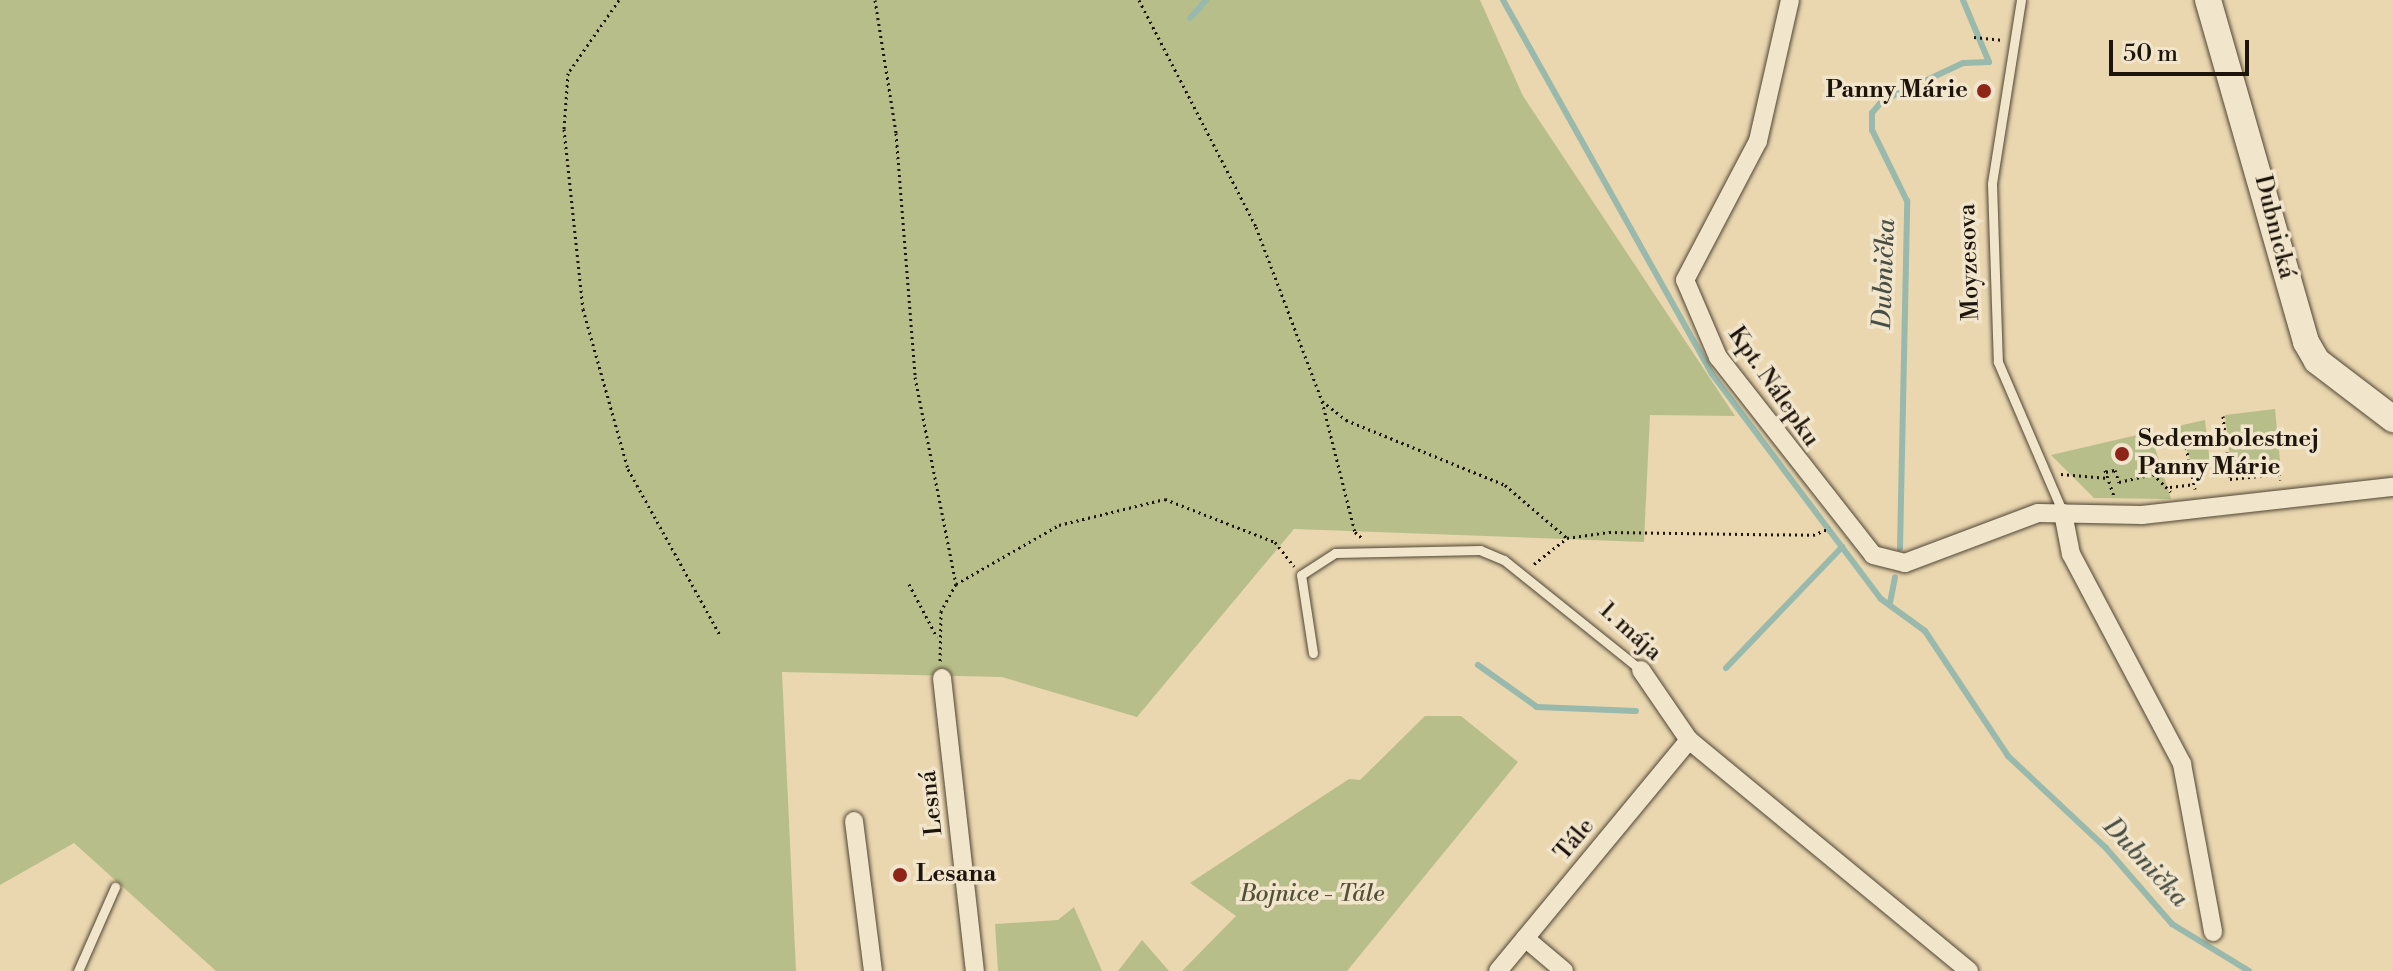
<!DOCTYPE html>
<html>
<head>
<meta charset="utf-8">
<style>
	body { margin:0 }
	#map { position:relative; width:2393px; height:971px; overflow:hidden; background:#ead7b0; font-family:"Libre Bodoni",serif }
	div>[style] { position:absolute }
	.green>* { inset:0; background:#b8be8a }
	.stream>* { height:6px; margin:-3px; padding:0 3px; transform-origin:3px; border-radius:3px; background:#98b9ac }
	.path>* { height:3px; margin-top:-1.5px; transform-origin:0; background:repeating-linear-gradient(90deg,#1d150c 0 2px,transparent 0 6px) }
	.roads { filter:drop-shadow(0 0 2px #504635) drop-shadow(0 0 2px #504635) }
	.lane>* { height:9px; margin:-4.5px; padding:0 4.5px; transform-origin:4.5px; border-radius:4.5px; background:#f1e5cc }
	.street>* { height:18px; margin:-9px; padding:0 9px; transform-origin:9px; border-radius:9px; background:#f1e5cc }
	.secondary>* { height:26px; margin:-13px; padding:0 13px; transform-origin:13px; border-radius:13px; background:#f1e5cc }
	.dots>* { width:22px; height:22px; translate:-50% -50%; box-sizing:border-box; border:4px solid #f1e5cc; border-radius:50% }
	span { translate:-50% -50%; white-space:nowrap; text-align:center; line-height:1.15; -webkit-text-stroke:7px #f1e5cc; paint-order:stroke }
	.poi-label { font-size:24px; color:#1d150c; font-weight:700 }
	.right { translate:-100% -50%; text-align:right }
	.left { translate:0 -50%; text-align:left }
	.street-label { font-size:24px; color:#1d150c }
	.park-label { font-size:24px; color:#535038; font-style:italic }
	.water-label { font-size:26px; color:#484e44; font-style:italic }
	.scale { position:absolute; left:2109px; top:40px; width:140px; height:36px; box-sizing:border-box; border:4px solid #1d150c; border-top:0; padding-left:10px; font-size:24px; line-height:28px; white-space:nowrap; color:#1d150c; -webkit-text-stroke:6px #f1e5cc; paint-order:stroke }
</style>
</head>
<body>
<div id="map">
	<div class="green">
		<i style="clip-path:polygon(0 0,1480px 0,1523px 96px,1735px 416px,1650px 415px,1644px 542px,1294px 529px,1137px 717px,1002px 677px,782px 672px,796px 971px,216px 971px,74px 843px,0 885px)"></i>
		<i style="clip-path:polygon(2275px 409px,2281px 471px,2232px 476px,2225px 415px)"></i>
		<i style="clip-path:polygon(2205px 420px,2210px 463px,2192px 465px,2178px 426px)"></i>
		<i style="clip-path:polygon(2150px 432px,2171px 499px,2094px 498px,2051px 455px)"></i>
		<i style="clip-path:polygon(1425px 716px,1461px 716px,1518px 762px,1347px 971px,1182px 971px,1236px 916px,1190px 883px,1349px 779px,1360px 780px)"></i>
		<i style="clip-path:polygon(1074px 907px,1102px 971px,998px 971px,995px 924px,1058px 920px)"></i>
		<i style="clip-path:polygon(1142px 940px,1169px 971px,1118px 971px)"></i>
	</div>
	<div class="stream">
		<i style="left:1503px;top:0;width:428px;rotate:60.8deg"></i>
		<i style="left:1712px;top:374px;width:281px;rotate:53.1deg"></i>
		<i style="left:1881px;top:599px;width:54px;rotate:36deg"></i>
		<i style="left:1925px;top:631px;width:150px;rotate:56.4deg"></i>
		<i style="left:2008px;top:756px;width:134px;rotate:43.2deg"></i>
		<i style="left:2106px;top:848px;width:101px;rotate:49deg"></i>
		<i style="left:2172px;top:924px;width:90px;rotate:31.4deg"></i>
		<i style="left:1190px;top:18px;width:24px;rotate:-48deg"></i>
		<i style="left:1900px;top:548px;width:347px;rotate:-88.8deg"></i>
		<i style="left:1907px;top:201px;width:79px;rotate:-116.2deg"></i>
		<i style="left:1872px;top:130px;width:17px;rotate:-90deg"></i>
		<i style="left:1872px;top:113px;width:16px;rotate:-50deg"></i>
		<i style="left:1882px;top:101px;width:89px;rotate:-25.1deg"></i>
		<i style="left:1963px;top:63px;width:26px;rotate:-2deg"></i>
		<i style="left:1989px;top:62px;width:67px;rotate:-112.8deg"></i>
		<i style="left:1890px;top:603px;width:26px;rotate:-79deg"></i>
		<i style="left:1478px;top:665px;width:72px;rotate:35.4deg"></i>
		<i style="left:1537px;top:707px;width:99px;rotate:2.3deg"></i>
		<i style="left:1726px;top:668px;width:168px;rotate:-46.2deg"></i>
	</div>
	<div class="path">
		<i style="left:619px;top:0;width:89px;rotate:124.9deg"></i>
		<i style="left:568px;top:73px;width:56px;rotate:94.1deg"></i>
		<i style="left:564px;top:129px;width:181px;rotate:84deg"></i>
		<i style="left:583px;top:309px;width:166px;rotate:74.3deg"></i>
		<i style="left:628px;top:469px;width:190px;rotate:61deg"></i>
		<i style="left:875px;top:0;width:135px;rotate:81deg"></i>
		<i style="left:896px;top:133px;width:245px;rotate:85.5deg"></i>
		<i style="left:915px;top:377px;width:211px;rotate:78.8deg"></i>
		<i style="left:956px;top:584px;width:31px;rotate:119deg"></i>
		<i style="left:941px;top:611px;width:51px;rotate:91.1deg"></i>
		<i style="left:1139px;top:0;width:255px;rotate:62.7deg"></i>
		<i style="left:1256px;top:227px;width:186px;rotate:69.2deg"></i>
		<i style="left:1322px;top:401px;width:135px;rotate:75.9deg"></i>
		<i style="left:1355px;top:532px;width:11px;rotate:41deg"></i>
		<i style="left:1974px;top:37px;width:27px;rotate:6deg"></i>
		<i style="left:1322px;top:401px;width:31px;rotate:38deg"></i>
		<i style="left:1346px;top:420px;width:172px;rotate:22.2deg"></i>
		<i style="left:1505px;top:485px;width:82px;rotate:40.5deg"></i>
		<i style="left:2223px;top:416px;width:63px;rotate:83.7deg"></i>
		<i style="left:2230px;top:479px;width:49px;rotate:-5.8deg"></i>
		<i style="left:2279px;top:474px;width:6px;rotate:81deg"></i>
		<i style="left:2186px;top:447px;width:43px;rotate:77.9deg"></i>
		<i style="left:2105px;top:470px;width:28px;rotate:71deg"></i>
		<i style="left:2106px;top:472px;width:9px;rotate:-13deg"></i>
		<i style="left:2115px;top:470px;width:13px;rotate:72deg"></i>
		<i style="left:2119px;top:482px;width:35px;rotate:-13deg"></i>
		<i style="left:2153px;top:474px;width:25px;rotate:45deg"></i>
		<i style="left:2061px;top:474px;width:47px;rotate:4.9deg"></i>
		<i style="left:2170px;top:487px;width:23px;rotate:-7deg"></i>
		<i style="left:1534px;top:564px;width:42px;rotate:-38.2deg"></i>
		<i style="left:1567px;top:538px;width:42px;rotate:-8.1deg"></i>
		<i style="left:1609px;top:532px;width:204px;rotate:0.8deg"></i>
		<i style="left:1813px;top:535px;width:18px;rotate:-22deg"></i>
		<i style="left:909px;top:584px;width:60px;rotate:62.2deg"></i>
		<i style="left:956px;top:584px;width:119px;rotate:-29.8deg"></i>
		<i style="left:1059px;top:525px;width:109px;rotate:-13.8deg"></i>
		<i style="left:1165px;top:499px;width:118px;rotate:21.4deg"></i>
		<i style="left:1275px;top:542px;width:31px;rotate:52deg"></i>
	</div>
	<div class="roads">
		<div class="lane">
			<i style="left:2021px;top:0;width:186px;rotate:99deg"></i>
			<i style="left:1992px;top:184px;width:178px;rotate:88.1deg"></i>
			<i style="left:1998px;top:362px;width:164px;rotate:66.7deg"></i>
			<i style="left:1313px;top:653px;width:79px;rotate:-98.7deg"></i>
			<i style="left:1301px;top:575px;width:40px;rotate:-32.9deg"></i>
			<i style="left:1335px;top:553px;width:145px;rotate:-1.2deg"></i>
			<i style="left:1480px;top:550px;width:26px;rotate:23deg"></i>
			<i style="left:1504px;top:560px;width:176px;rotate:38.8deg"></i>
			<i style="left:78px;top:971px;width:92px;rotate:-66.2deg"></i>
		</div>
		<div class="street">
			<i style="left:1790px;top:0;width:145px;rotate:102.8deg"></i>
			<i style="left:1758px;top:141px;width:157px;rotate:117.7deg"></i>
			<i style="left:1685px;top:280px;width:84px;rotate:66.8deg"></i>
			<i style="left:1718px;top:357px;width:251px;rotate:51.9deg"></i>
			<i style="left:1873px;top:555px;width:33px;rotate:14deg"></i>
			<i style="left:1905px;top:563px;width:142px;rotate:-20.6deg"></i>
			<i style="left:2038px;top:513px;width:104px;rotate:1.1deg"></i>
			<i style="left:2142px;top:515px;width:253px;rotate:-6.4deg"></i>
			<i style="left:2063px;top:513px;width:42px;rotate:79deg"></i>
			<i style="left:2071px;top:554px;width:238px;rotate:62.1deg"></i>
			<i style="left:2182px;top:764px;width:171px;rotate:79.5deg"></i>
			<i style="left:1641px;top:670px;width:85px;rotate:55.6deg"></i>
			<i style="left:1689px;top:740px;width:363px;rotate:39.5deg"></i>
			<i style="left:942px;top:678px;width:295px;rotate:83.6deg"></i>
			<i style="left:854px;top:821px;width:151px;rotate:82.8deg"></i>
			<i style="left:1525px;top:938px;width:51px;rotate:40.2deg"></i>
			<i style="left:1498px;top:971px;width:300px;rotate:-50.4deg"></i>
		</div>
		<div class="secondary">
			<i style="left:2208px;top:0;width:356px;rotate:74deg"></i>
			<i style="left:2306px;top:342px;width:22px;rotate:60deg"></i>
			<i style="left:2317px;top:361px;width:96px;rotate:37.3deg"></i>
		</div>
	</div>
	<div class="dots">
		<i style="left:1984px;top:91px;background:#8f2418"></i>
		<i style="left:2122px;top:454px;background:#8f2418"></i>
		<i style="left:900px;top:875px;background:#8f2418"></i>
	</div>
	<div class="poi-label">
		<span class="right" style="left:1968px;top:91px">Panny Márie</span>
		<span class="left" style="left:2138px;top:454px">Sedembolestnej<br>Panny Márie</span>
		<span class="left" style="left:916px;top:875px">Lesana</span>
	</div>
	<div class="street-label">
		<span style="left:2274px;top:227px;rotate:76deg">Dubnická</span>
		<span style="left:1970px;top:262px;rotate:-92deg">Moyzesova</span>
		<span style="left:1773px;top:387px;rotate:55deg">Kpt. Nálepku</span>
		<span style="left:1630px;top:632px;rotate:42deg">1. mája</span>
		<span style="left:932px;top:803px;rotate:-96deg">Lesná</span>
		<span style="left:1575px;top:840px;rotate:-50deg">Tále</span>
	</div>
	<div class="park-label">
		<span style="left:1312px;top:895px">Bojnice - Tále</span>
	</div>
	<div class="water-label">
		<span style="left:1885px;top:274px;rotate:-88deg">Dubnička</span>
		<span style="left:2145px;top:863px;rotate:47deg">Dubnička</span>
	</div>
	<div class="scale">50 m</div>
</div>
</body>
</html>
